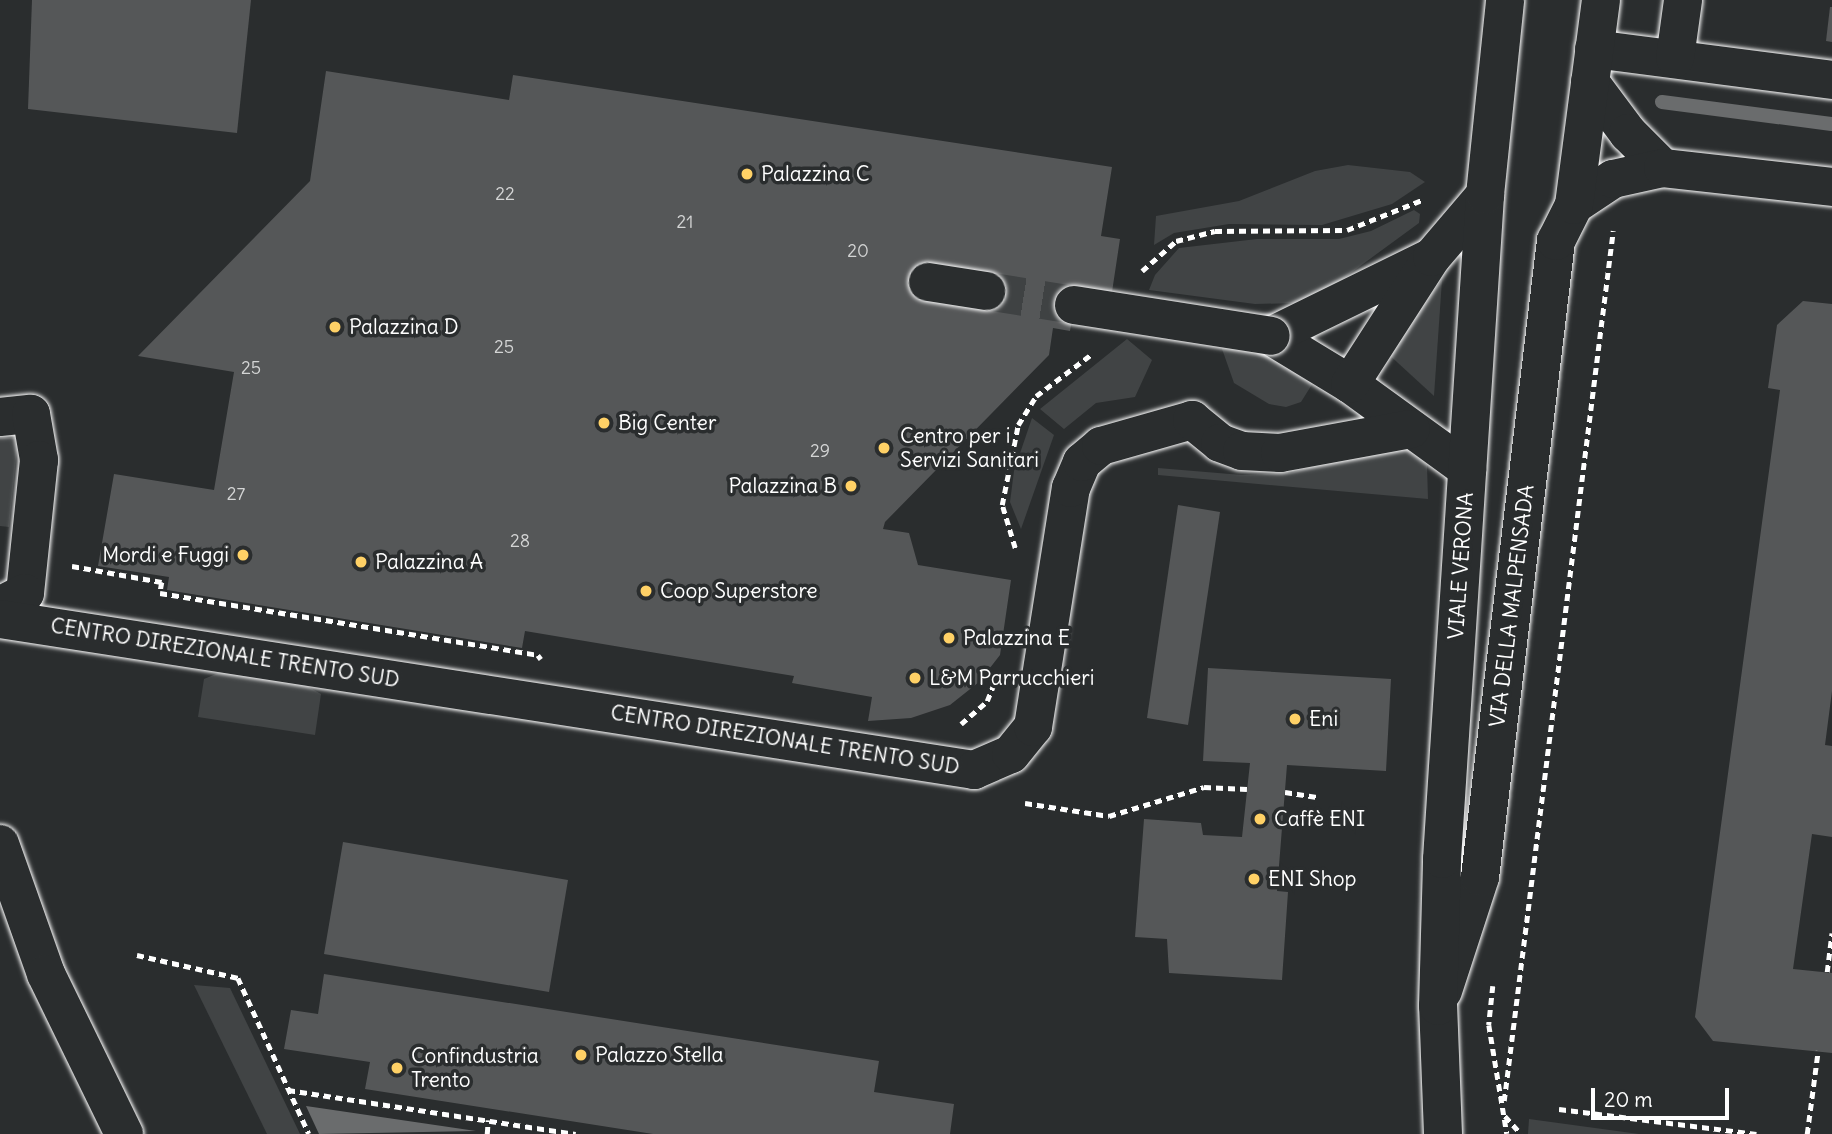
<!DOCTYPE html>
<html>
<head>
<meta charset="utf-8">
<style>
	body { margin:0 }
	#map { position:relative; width:1832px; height:1134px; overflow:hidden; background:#2a2d2e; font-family:Delius,sans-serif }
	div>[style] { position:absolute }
	.green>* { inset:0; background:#414445 }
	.water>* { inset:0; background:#6a6c6d }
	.stream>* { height:14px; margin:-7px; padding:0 7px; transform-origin:7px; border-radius:7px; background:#6a6c6d }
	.building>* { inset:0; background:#555758 }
	.minor-tunnel>* { height:38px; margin-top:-19px; transform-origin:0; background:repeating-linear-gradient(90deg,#3f4243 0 38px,transparent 0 57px) }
	.path>* { height:4.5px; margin-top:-2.25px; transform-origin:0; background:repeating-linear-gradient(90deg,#fff 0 7px,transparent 0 12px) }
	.roads { filter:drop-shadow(0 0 2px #fff) drop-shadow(0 0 2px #fff) }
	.minor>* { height:38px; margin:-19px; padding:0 19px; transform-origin:19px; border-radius:19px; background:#2a2d2e }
	.major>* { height:38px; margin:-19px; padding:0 19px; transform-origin:19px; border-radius:19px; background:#2a2d2e }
	.bridges { filter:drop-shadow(0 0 2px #fff) drop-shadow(0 0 2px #fff) }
	.minor-bridge>* { height:38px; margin:-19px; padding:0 19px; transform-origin:19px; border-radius:19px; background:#2a2d2e }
	.dots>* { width:19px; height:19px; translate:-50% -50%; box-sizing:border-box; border:4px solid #2a2d2e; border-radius:50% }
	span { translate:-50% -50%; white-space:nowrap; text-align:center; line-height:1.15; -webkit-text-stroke:7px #2a2d2e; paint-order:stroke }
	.number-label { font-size:18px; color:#d4d5d5 }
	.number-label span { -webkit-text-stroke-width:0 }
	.poi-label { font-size:21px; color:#fff }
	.left { translate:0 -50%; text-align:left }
	.right { translate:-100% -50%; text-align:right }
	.street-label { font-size:21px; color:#fff }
	.scale { position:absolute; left:1591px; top:1088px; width:138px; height:32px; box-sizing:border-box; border:4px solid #fff; border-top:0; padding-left:9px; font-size:21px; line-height:24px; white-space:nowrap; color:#fff; -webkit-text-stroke:5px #2a2d2e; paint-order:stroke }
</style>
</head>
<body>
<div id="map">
	<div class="green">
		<i style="clip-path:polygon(1348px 165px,1410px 172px,1425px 182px,1392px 204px,1322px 225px,1229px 224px,1174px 233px,1154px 245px,1156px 216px,1239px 201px,1315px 171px)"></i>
		<i style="clip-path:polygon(1414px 210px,1420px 214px,1419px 223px,1322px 294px,1296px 303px,1255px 304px,1149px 290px,1155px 275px,1179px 248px,1257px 239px,1339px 239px,1371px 231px)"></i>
		<i style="clip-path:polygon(1442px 280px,1434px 396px,1386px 352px)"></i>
		<i style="clip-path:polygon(1127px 339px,1152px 360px,1135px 397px,1096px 403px,1064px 429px,1040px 409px)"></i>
		<i style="clip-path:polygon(1221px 346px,1281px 353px,1316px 378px,1301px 402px,1286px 407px,1269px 404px,1234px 383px)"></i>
		<i style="clip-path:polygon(1032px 418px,1054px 435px,1021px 529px,1010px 502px,1014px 471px)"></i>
		<i style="clip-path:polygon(0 438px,18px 438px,9px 527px,0 526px)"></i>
		<i style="clip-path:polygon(1392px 443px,1412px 451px,1427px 465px,1428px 499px,1158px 475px,1158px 468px,1242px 475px,1291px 473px)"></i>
		<i style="clip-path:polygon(223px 671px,287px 675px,321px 694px,315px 735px,198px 717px,204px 679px)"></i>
		<i style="clip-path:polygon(194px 985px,230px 988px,300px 1134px,267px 1134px)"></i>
		<i style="clip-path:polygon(1529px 1119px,1639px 1134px,1528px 1134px)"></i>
	</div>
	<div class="water">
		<i style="clip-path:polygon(306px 1106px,476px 1131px,319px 1134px)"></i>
	</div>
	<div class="stream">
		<i style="left:1662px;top:102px;width:171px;rotate:7.4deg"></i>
	</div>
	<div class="building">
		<i style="clip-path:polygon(32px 0,251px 0,237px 133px,28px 109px)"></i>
		<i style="clip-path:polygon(1830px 7px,1832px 7px,1832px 42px,1826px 41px)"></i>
		<i style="clip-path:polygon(326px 71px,509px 100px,513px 75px,1112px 167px,1101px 236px,1120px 239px,1112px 292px,1077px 287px,1070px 331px,1053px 328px,1049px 355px,885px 522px,883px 529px,909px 533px,918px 565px,1011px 580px,1000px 655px,979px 682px,950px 705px,911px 718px,868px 721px,872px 697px,792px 683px,794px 676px,525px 631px,522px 648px,167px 590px,169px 577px,98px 566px,114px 474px,214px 490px,234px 372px,138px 356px,310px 181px)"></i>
		<i style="clip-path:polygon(1803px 301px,1832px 304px,1832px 691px,1825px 745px,1832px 746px,1832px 837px,1812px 834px,1793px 969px,1832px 973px,1832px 1053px,1713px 1041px,1695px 1017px,1780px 390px,1768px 388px,1777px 325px)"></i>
		<i style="clip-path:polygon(1178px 505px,1220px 512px,1188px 725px,1147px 718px)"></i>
		<i style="clip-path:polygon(1208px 668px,1391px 679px,1386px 771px,1287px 765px,1277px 891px,1288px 892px,1282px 980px,1169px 973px,1167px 939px,1135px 937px,1144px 819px,1201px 823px,1203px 835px,1242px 837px,1250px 763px,1203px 761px)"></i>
		<i style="clip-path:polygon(343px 842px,568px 880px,549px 992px,324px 954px)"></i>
		<i style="clip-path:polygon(324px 974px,879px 1061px,874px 1092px,954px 1104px,950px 1134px,653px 1134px,365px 1089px,370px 1062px,284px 1049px,291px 1010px,318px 1014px)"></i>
	</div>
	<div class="minor-tunnel">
		<i style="left:986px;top:291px;width:89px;rotate:9deg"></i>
	</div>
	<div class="path">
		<i style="left:1142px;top:271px;width:45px;rotate:-41.4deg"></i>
		<i style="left:1176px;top:241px;width:40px;rotate:-14.4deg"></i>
		<i style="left:1215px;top:231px;width:132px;rotate:-0.4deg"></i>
		<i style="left:1347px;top:230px;width:81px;rotate:-21.8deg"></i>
		<i style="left:1015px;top:548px;width:45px;rotate:-106.8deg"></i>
		<i style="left:1002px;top:505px;width:82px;rotate:-78.7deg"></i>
		<i style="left:1018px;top:425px;width:34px;rotate:-58deg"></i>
		<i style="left:1036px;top:396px;width:71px;rotate:-37deg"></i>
		<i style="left:72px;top:566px;width:91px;rotate:10.1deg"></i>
		<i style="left:162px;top:582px;width:11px;rotate:100deg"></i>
		<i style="left:160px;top:593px;width:383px;rotate:9.3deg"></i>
		<i style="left:538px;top:655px;width:5px;rotate:53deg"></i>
		<i style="left:961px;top:724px;width:35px;rotate:-41deg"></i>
		<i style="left:987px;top:701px;width:16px;rotate:-68deg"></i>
		<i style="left:1285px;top:792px;width:32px;rotate:9deg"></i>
		<i style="left:1025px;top:803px;width:85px;rotate:8.8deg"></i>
		<i style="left:1109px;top:816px;width:99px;rotate:-17deg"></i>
		<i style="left:1204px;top:787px;width:43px;rotate:2.7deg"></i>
		<i style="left:137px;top:955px;width:104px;rotate:12.8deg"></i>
		<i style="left:238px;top:978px;width:171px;rotate:65.5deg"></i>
		<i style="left:1827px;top:972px;width:39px;rotate:-83deg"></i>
		<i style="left:1493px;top:986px;width:39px;rotate:96deg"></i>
		<i style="left:1489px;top:1025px;width:110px;rotate:80.6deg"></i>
		<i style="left:288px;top:1090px;width:291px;rotate:8.7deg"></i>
		<i style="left:1504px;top:1101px;width:877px;rotate:-82.86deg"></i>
		<i style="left:1559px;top:1109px;width:199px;rotate:7.2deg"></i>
		<i style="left:1505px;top:1116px;width:24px;rotate:48deg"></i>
		<i style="left:487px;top:1134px;width:14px;rotate:-86deg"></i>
		<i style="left:1807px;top:1134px;width:84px;rotate:-82.5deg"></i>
	</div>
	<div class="roads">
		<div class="minor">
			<i style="left:1594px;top:49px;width:240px;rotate:7.4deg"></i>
			<i style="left:1675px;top:58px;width:59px;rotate:-82.1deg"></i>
			<i style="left:1590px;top:82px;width:64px;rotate:53.3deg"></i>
			<i style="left:1628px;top:133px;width:49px;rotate:45deg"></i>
			<i style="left:1574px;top:205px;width:47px;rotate:-33.7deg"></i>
			<i style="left:1613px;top:179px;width:51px;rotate:-12.4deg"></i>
			<i style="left:1663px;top:168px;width:170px;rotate:6.4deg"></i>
			<i style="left:928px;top:282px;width:59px;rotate:8.8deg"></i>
			<i style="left:1271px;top:336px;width:92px;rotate:31.3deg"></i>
			<i style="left:1350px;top:384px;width:145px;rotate:36deg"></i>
			<i style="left:1271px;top:336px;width:177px;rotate:-26.1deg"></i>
			<i style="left:1350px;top:384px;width:151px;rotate:-57.2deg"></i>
			<i style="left:1432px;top:257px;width:82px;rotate:-49.5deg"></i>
			<i style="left:0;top:417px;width:31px;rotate:-6deg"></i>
			<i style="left:31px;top:414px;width:47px;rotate:80.1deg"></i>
			<i style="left:39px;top:460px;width:134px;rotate:96deg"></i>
			<i style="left:25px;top:593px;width:28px;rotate:153deg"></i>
			<i style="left:0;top:619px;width:986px;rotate:8.81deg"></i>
			<i style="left:974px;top:770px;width:40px;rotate:-23.4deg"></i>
			<i style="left:1011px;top:754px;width:35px;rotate:-51deg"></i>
			<i style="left:1033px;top:727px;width:242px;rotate:-81deg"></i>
			<i style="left:1071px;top:488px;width:28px;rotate:-67deg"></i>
			<i style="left:1082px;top:462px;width:25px;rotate:-40deg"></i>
			<i style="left:1101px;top:446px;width:95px;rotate:-15.9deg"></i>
			<i style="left:1192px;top:420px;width:36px;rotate:39deg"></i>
			<i style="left:1220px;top:443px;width:23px;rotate:20deg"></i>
			<i style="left:1242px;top:451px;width:38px;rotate:3deg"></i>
			<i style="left:1280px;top:453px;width:133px;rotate:-10.4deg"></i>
			<i style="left:0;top:844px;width:138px;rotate:70.5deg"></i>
			<i style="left:46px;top:974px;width:178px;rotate:64deg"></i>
			<i style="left:1443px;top:991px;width:120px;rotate:-72deg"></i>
			<i style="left:1480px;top:877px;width:641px;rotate:-83.19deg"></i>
			<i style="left:1556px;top:241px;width:40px;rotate:-63.4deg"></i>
			<i style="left:1574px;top:205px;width:207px;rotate:-82.5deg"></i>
		</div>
		<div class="major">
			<i style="left:1443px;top:1134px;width:128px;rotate:-92.2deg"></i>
			<i style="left:1438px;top:1006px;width:147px;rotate:-88.4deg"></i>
			<i style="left:1442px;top:859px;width:665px;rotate:-86.29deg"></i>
			<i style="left:1485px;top:195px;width:196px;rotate:-84.1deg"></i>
		</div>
	</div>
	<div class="bridges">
		<div class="minor-bridge">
			<i style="left:1074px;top:305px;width:199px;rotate:8.9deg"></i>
		</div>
	</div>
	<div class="dots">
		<i style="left:747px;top:174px;background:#ffd166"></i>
		<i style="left:335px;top:327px;background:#ffd166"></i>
		<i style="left:604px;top:423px;background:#ffd166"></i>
		<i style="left:884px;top:448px;background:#ffd166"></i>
		<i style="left:851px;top:486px;background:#ffd166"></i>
		<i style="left:243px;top:555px;background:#ffd166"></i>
		<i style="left:361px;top:562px;background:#ffd166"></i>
		<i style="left:646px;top:591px;background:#ffd166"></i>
		<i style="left:949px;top:638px;background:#ffd166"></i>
		<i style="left:915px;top:678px;background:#ffd166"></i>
		<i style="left:1295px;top:719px;background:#ffd166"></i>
		<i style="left:1260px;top:819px;background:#ffd166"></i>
		<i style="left:1254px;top:879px;background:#ffd166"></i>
		<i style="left:581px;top:1055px;background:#ffd166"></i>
		<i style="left:397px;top:1068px;background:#ffd166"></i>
	</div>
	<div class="number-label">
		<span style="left:505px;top:194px">22</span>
		<span style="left:685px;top:222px">21</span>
		<span style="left:858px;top:251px">20</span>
		<span style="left:504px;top:347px">25</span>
		<span style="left:251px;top:368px">25</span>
		<span style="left:820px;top:451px">29</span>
		<span style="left:236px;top:494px">27</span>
		<span style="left:520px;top:541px">28</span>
	</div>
	<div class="poi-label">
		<span class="left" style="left:761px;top:174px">Palazzina C</span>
		<span class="left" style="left:349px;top:327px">Palazzina D</span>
		<span class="left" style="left:618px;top:423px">Big Center</span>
		<span class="left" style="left:900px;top:448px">Centro per i<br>Servizi Sanitari</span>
		<span class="right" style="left:837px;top:486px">Palazzina B</span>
		<span class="right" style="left:229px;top:555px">Mordi e Fuggi</span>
		<span class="left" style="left:375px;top:562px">Palazzina A</span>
		<span class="left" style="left:660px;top:591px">Coop Superstore</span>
		<span class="left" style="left:963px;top:638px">Palazzina E</span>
		<span class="left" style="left:929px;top:678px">L&amp;M Parrucchieri</span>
		<span class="left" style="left:1309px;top:719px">Eni</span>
		<span class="left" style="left:1274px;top:819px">Caffè ENI</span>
		<span class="left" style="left:1268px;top:879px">ENI Shop</span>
		<span class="left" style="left:595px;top:1055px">Palazzo Stella</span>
		<span class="left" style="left:411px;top:1068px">Confindustria<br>Trento</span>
	</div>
	<div class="street-label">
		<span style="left:1461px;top:566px;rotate:-86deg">VIALE VERONA</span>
		<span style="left:1512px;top:606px;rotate:-83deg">VIA DELLA MALPENSADA</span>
		<span style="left:225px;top:653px;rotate:9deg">CENTRO DIREZIONALE TRENTO SUD</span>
		<span style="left:785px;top:740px;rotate:9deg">CENTRO DIREZIONALE TRENTO SUD</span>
	</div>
	<div class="scale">20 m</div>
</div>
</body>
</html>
